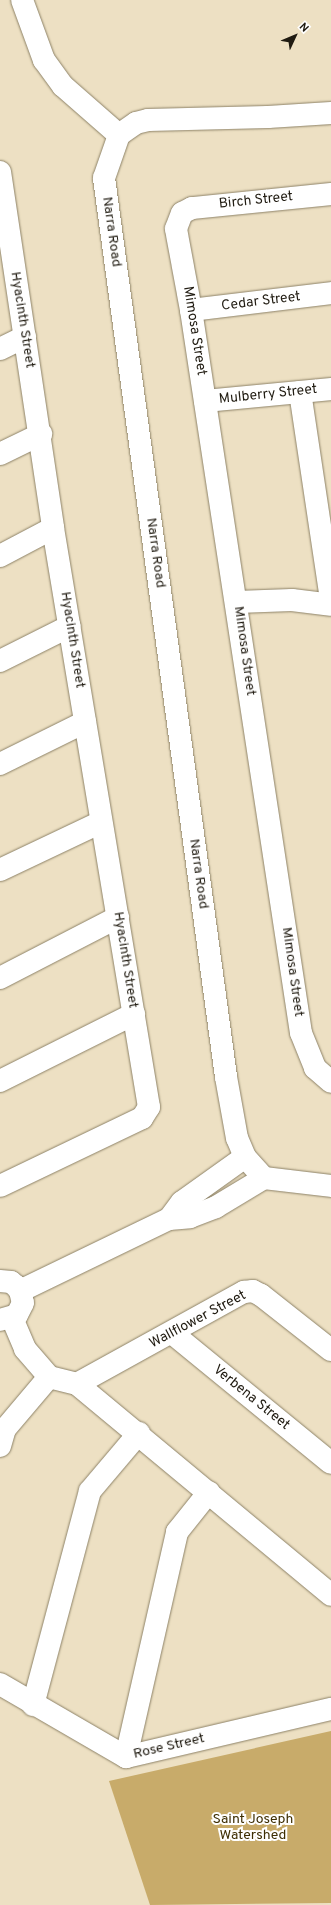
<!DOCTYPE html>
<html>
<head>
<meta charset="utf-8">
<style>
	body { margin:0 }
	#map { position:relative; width:331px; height:1905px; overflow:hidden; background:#ede0c3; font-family:Overpass,sans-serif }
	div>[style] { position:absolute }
	.green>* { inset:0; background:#c8ab6a }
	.roads { filter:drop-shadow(0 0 1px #8d8267) drop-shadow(0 0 1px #8d8267) }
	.minor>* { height:22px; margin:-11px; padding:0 11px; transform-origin:11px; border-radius:11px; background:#fff }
	.tertiary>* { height:22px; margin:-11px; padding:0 11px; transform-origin:11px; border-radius:11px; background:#fff }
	span { translate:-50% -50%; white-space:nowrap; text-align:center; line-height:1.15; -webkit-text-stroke:4px #fff; paint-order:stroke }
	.street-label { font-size:14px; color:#201b11 }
	.park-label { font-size:14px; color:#3e2e03 }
	.north { position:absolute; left:275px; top:16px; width:40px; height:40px; -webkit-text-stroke:3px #fff; paint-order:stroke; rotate:46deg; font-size:11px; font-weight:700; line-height:16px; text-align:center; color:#201b11 }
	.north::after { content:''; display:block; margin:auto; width:14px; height:18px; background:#201b11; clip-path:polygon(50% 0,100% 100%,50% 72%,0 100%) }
</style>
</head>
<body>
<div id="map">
	<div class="green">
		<i style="clip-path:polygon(331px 1731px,331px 1903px,150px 1905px,109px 1781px)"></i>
	</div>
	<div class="roads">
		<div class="minor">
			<i style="left:22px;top:0;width:64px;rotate:69.9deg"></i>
			<i style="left:44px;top:60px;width:32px;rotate:54deg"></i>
			<i style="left:63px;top:86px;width:74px;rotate:41.2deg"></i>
			<i style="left:0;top:172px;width:360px;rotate:81.5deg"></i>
			<i style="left:53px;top:528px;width:587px;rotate:80.59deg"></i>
			<i style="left:149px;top:1107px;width:13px;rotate:122deg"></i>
			<i style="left:142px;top:1118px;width:157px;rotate:154.4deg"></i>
			<i style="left:331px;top:194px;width:140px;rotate:174.2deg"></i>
			<i style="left:192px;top:208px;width:11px;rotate:153deg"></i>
			<i style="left:182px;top:213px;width:17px;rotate:111deg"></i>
			<i style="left:176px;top:229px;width:82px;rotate:79.5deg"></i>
			<i style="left:191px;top:310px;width:731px;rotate:81.35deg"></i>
			<i style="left:301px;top:1033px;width:38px;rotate:68deg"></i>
			<i style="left:315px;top:1068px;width:21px;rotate:41deg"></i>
			<i style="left:191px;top:310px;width:141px;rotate:-6.9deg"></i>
			<i style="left:0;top:349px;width:28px;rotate:-26deg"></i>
			<i style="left:300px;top:392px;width:210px;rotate:81.5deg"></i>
			<i style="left:205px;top:401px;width:127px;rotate:-5.4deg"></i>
			<i style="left:0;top:454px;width:46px;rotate:-26deg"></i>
			<i style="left:0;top:556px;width:60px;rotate:-27.8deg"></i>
			<i style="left:237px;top:602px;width:55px;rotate:-2.1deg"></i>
			<i style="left:292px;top:600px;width:39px;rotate:7deg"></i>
			<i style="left:0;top:661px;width:78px;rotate:-26.6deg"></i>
			<i style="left:0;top:764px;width:95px;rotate:-26.3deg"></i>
			<i style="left:0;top:870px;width:112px;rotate:-25.4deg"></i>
			<i style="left:0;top:978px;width:133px;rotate:-27.3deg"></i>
			<i style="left:0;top:1081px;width:150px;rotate:-26.6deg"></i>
			<i style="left:169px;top:1219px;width:21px;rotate:-53deg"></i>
			<i style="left:182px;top:1202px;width:77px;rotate:-35.5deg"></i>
			<i style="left:0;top:1281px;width:11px;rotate:5deg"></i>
			<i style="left:11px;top:1282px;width:6px;rotate:39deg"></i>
			<i style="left:16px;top:1286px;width:6px;rotate:51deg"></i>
			<i style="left:20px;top:1291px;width:12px;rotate:76deg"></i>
			<i style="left:23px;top:1303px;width:13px;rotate:117deg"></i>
			<i style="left:17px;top:1315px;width:18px;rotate:164deg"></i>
			<i style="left:20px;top:1291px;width:165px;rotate:-25.8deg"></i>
			<i style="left:169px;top:1219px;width:21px;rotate:-5deg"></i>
			<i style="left:190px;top:1217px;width:28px;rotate:-21deg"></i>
			<i style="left:216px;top:1207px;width:56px;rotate:-31.1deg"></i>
			<i style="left:12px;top:1318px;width:34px;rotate:67deg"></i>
			<i style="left:25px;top:1349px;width:37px;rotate:49deg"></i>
			<i style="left:49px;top:1377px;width:29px;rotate:14deg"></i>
			<i style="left:77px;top:1384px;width:330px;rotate:39.7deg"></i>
			<i style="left:172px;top:1333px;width:205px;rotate:39.3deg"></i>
			<i style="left:77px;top:1384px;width:191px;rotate:-28.9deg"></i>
			<i style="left:244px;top:1292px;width:9px;rotate:-6deg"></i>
			<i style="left:253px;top:1291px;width:9px;rotate:27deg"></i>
			<i style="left:261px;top:1295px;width:89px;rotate:38.2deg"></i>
			<i style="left:0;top:1446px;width:18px;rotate:-74deg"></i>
			<i style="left:5px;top:1429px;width:68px;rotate:-49.8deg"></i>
			<i style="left:33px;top:1705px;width:221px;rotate:-75.1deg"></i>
			<i style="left:90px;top:1491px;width:76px;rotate:-49.8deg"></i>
			<i style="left:126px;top:1757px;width:231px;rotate:-77.2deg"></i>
			<i style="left:177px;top:1532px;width:51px;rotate:-51.3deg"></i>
		</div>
		<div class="tertiary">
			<i style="left:331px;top:113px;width:63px;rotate:176.4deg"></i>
			<i style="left:268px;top:117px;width:120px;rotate:178.6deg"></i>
			<i style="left:148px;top:120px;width:12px;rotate:166deg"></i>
			<i style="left:136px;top:123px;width:21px;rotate:145deg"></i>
			<i style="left:119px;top:135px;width:46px;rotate:109.2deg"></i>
			<i style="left:104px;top:178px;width:907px;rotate:82.27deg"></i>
			<i style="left:226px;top:1077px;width:62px;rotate:79.8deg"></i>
			<i style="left:237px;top:1138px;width:21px;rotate:67deg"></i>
			<i style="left:245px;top:1157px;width:28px;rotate:48deg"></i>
			<i style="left:264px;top:1178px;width:67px;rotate:6.8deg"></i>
			<i style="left:0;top:1684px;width:146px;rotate:30.1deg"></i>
			<i style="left:126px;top:1757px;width:211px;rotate:-13.2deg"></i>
		</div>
	</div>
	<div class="street-label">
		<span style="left:256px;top:201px;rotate:-6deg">Birch Street</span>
		<span style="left:111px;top:232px;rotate:82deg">Narra Road</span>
		<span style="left:261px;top:302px;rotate:-7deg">Cedar Street</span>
		<span style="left:22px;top:320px;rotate:81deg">Hyacinth Street</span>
		<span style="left:194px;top:331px;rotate:81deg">Mimosa Street</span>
		<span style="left:268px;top:395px;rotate:-6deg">Mulberry Street</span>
		<span style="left:155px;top:553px;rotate:82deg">Narra Road</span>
		<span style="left:72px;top:640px;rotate:81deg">Hyacinth Street</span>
		<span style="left:244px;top:651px;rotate:82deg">Mimosa Street</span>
		<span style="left:198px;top:874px;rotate:82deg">Narra Road</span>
		<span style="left:125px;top:960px;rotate:81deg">Hyacinth Street</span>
		<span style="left:292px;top:972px;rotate:82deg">Mimosa Street</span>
		<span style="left:198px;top:1320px;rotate:-28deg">Wallflower Street</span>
		<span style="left:251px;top:1398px;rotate:39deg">Verbena Street</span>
		<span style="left:169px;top:1747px;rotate:-13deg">Rose Street</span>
	</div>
	<div class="park-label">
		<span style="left:253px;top:1828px">Saint Joseph<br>Watershed</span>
	</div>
	<div class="north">N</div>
</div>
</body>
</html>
